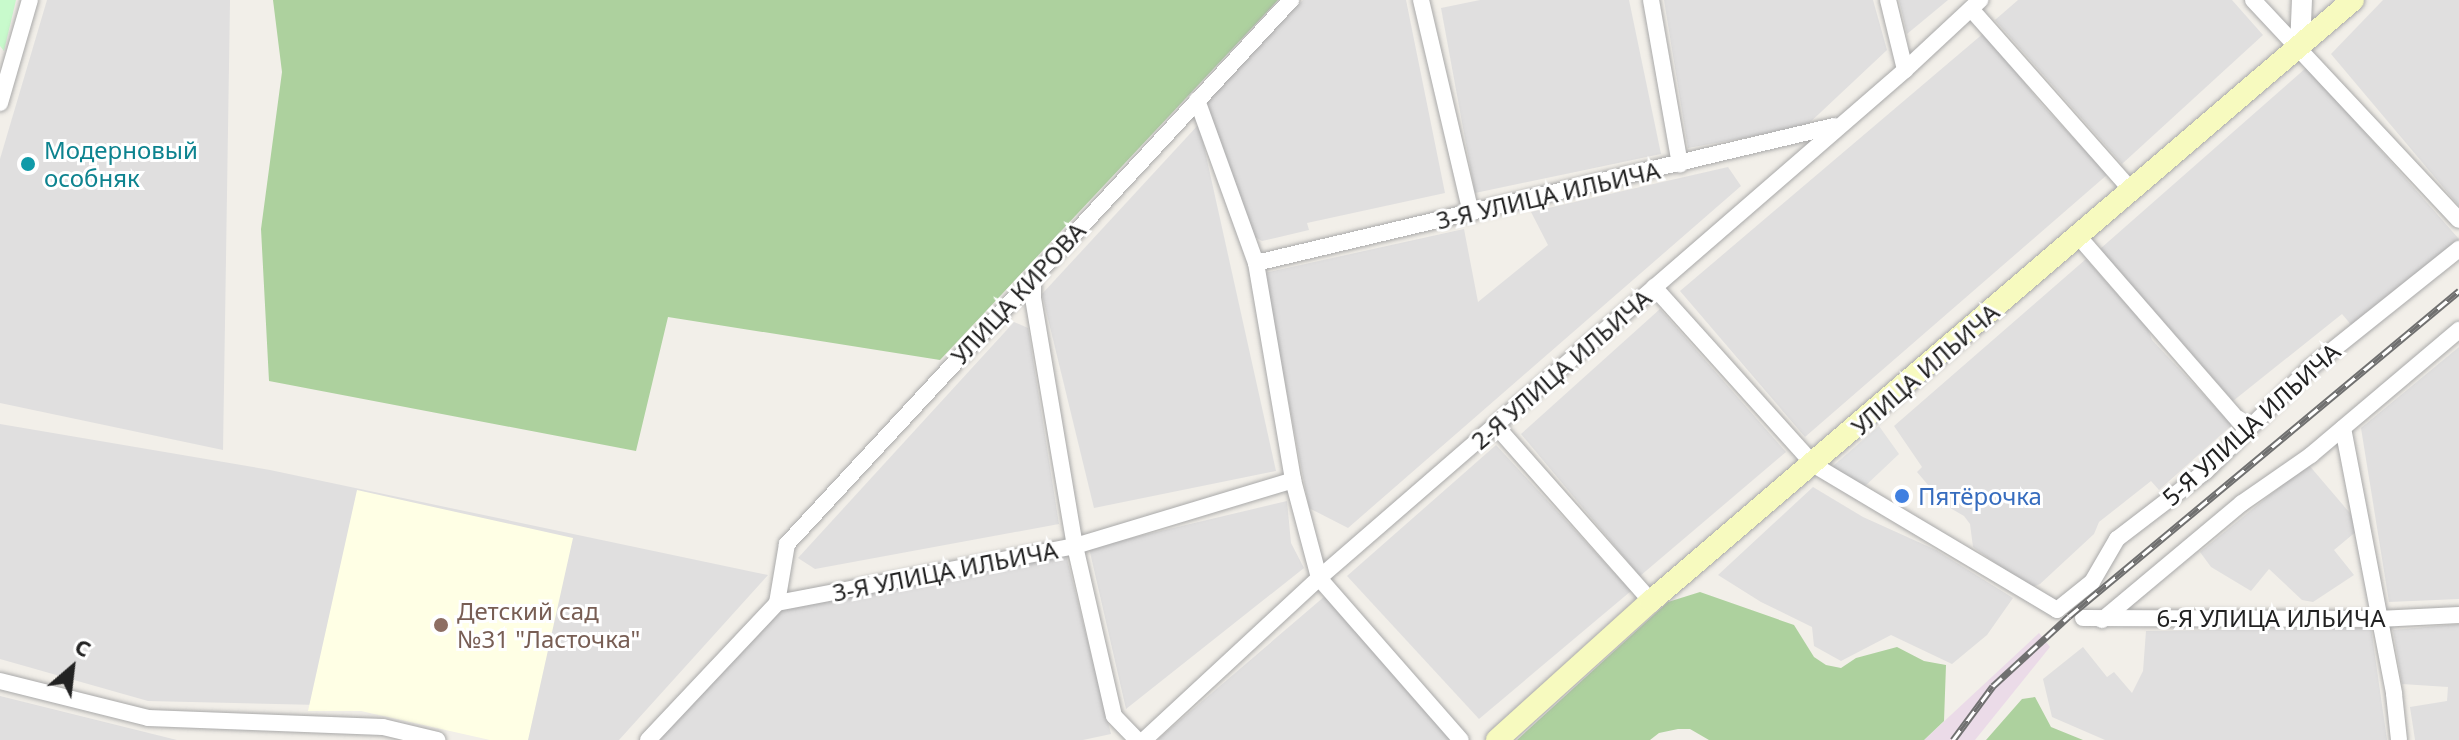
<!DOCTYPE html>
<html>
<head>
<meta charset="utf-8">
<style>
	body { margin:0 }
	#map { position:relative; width:2459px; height:740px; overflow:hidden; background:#f2efe9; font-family:"Noto Sans",sans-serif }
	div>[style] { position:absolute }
	.residential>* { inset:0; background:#e0dfdf }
	.industrial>* { inset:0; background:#ebdbe8 }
	.education>* { inset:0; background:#ffffe5 }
	.forest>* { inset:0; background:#add19e }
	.park>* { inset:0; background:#c8facc }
	.parking>* { inset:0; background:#e2e2e2 }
	.roads { filter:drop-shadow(0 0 2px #a9a9a9) drop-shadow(0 0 2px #a9a9a9) }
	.minor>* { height:16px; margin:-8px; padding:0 8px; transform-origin:8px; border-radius:8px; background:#fff }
	.tertiary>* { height:20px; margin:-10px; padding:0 10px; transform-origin:10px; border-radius:10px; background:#fff }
	.secondary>* { height:22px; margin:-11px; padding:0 11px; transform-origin:11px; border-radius:11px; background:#f7fabf }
	.rail>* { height:7px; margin-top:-3.5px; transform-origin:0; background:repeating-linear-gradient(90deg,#fff 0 12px,#707070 0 24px); box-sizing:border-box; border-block:2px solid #707070 }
	.dots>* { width:22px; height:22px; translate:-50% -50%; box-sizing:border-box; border:4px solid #fff; border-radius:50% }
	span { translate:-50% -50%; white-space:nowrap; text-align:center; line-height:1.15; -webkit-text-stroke:6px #fff; paint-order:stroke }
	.culture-label { font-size:24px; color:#0d838f }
	.left { translate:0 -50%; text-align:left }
	.street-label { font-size:24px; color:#222 }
	.shop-label { font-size:24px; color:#366cbe }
	.education-label { font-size:24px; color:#785e54 }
	.north { position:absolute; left:32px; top:628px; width:80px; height:80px; -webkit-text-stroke:6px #fff; paint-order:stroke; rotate:28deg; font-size:22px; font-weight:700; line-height:32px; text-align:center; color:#222 }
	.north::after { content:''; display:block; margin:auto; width:28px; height:36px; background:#222; clip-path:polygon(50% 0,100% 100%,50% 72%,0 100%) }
</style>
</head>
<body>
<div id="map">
	<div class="residential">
		<i style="clip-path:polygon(47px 0,230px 0,223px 450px,0 403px,0 159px)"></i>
		<i style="clip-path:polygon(1303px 0,1406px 0,1445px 193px,1307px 223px,1309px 230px,1262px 241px,1255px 237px,1205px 100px)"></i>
		<i style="clip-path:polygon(1480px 0,1629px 0,1661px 154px,1475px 193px,1441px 8px)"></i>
		<i style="clip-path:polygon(1664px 0,1873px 0,1887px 50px,1805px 127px,1688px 148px)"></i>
		<i style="clip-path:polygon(1899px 0,1948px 0,1907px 34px)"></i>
		<i style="clip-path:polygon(2018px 0,2232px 0,2263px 35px,2122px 164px,1995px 20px)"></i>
		<i style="clip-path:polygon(2383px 0,2459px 0,2459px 206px,2331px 54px)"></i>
		<i style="clip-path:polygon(1985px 32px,2042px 105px,2108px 174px,1805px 437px,1680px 291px)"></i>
		<i style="clip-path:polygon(2307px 67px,2459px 239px,2353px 327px,2342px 314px,2233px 401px,2100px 249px)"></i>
		<i style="clip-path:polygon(1199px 124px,1276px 471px,1094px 508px,1042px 294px)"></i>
		<i style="clip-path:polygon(1728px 167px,1741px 186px,1348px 528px,1309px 508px,1264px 273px,1464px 229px,1478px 302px,1548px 245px,1531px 212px)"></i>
		<i style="clip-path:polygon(2086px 259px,2148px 329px,2152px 340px,2232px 425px,2159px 490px,2151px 481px,2099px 522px,2094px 534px,2040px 584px,2030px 588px,1973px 547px,1970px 524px,1964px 516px,1945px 505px,1917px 472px,1922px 467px,1894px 426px)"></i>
		<i style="clip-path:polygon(1660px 309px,1786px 452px,1640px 576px,1521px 434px)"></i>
		<i style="clip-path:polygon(1014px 322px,1028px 328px,1059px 524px,815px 569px,798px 558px)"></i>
		<i style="clip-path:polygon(2459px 347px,2459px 599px,2389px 602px,2361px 428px)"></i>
		<i style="clip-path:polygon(0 424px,270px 470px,768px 575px,619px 740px,514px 740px,363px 706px,148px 701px,0 659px)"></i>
		<i style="clip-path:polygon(1496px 445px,1631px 591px,1479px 719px,1347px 576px)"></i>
		<i style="clip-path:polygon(2308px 464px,2355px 519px,2358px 530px,2334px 550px,2354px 575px,2313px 602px,2302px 600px,2269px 569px,2251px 591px,2211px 567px,2200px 552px)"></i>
		<i style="clip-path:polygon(1813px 487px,1863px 517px,1936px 550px,2013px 598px,1987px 635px,1952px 664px,1891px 635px,1841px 661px,1814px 646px,1812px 627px,1761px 602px,1718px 575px)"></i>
		<i style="clip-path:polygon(1287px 501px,1291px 543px,1304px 568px,1126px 709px,1089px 548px)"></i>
		<i style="clip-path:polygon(1066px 555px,1111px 734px,1083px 740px,655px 740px,781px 607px)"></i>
		<i style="clip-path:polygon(1325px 596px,1451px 740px,1159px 740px,1158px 739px)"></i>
		<i style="clip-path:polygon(2459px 624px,2459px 740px,2415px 740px,2410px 707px,2447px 701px,2448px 687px,2402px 684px,2393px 630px)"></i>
		<i style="clip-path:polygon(2371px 628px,2387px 740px,2105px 740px,2052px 717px,2043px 679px,2083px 647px,2107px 677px,2114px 672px,2132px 693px,2143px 671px,2146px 631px)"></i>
		<i style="clip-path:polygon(0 696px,177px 740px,0 740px)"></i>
	</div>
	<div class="industrial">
		<i style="clip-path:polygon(2039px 633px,2050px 647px,1975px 740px,1924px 740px)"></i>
	</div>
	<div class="education">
		<i style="clip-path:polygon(357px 490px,573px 538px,528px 740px,490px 740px,361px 711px,308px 711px)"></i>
	</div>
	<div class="forest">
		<i style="clip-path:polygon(273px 0,1278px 0,940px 360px,668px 317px,636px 451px,269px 381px,261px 229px,282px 72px)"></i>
		<i style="clip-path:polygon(1700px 592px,1794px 625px,1814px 657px,1826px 665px,1841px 668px,1856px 658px,1897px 647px,1924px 661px,1946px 665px,1944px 721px,1924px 740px,1709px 740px,1690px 729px,1678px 729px,1659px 733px,1650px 740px,1517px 740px,1668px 602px)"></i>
		<i style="clip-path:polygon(2035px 697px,2051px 727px,2083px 740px,1986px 740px,2022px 699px)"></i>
	</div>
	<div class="park">
		<i style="clip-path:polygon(0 0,16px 0,4px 51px,0 46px)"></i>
	</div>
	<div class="parking">
		<i style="clip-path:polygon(1879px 426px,1899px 454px,1863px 488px,1832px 467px)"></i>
	</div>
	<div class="roads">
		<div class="minor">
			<i style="left:1421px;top:0;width:219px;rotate:76.8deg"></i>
			<i style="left:1651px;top:0;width:167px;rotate:80deg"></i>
			<i style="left:1888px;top:0;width:72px;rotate:76.3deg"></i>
			<i style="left:2253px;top:0;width:301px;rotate:46.9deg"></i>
			<i style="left:1971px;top:9px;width:243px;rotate:48.5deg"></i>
			<i style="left:1197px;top:100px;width:173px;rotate:70.1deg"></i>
			<i style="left:1256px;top:263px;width:220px;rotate:80.3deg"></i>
			<i style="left:1293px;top:480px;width:101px;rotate:75.1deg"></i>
			<i style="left:1319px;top:578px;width:215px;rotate:48.8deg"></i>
			<i style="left:0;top:103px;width:107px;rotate:-73.8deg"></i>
			<i style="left:2079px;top:237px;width:256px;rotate:49deg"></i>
			<i style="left:1256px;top:263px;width:594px;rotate:-13.33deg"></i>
			<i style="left:1033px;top:277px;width:21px;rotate:90deg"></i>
			<i style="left:1033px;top:298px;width:252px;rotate:80.4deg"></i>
			<i style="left:1075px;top:546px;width:174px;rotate:77.1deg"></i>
			<i style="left:1114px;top:716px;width:33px;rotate:46deg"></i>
			<i style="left:1654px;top:287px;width:239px;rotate:48deg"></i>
			<i style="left:1814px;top:465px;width:283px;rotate:30.8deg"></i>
			<i style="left:2057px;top:610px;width:45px;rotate:-38.7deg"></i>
			<i style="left:2092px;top:582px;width:50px;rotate:-59.8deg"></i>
			<i style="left:2117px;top:539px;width:112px;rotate:-37.4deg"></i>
			<i style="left:2206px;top:471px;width:146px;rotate:-44.7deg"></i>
			<i style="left:2310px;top:368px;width:191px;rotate:-38.6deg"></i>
			<i style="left:1496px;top:426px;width:234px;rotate:48.5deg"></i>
			<i style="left:2343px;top:428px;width:271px;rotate:79.1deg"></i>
			<i style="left:2394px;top:694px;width:46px;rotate:83.8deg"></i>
			<i style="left:777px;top:603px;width:60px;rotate:-80.4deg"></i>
			<i style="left:787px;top:544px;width:742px;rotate:-47.19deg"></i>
			<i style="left:2083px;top:618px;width:295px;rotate:0.2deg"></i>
			<i style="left:2378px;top:619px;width:81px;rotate:-2.8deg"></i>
			<i style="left:2102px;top:620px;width:182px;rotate:-39.9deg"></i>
			<i style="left:2242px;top:503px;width:84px;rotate:-34.8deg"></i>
			<i style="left:2311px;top:455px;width:194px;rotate:-40.2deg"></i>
			<i style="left:0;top:681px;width:153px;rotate:14deg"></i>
			<i style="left:148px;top:718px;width:235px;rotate:2.2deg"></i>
			<i style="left:383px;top:727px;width:56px;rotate:13.5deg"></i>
			<i style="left:648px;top:740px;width:188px;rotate:-46.7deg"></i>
			<i style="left:777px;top:603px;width:303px;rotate:-10.8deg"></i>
			<i style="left:1075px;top:546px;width:228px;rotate:-16.8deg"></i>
			<i style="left:1144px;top:740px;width:238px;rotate:-42.8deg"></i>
			<i style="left:1319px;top:578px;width:776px;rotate:-40.92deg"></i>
			<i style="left:1905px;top:70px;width:103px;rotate:-43deg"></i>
		</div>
		<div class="tertiary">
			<i style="left:2300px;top:47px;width:47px;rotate:-87.6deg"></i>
		</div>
		<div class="secondary">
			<i style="left:1497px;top:740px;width:207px;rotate:-42.1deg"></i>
			<i style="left:1651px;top:601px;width:924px;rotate:-40.57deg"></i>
		</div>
	</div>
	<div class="rail">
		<i style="left:1953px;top:740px;width:67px;rotate:-53.5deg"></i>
		<i style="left:1993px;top:686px;width:103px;rotate:-42.6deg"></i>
		<i style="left:2069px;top:616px;width:508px;rotate:-39.81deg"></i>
	</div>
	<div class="dots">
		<i style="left:28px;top:164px;background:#0f9aa8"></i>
		<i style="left:1902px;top:496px;background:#3f7fe0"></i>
		<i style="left:441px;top:625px;background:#8d6e63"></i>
	</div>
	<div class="culture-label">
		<span class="left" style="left:44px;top:164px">Модерновый<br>особняк</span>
	</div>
	<div class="street-label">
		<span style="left:1548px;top:195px;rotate:-13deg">3-Я УЛИЦА ИЛЬИЧА</span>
		<span style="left:1018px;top:293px;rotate:-47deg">УЛИЦА КИРОВА</span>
		<span style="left:1561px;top:369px;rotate:-41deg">2-Я УЛИЦА ИЛЬИЧА</span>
		<span style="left:1925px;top:369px;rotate:-41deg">УЛИЦА ИЛЬИЧА</span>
		<span style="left:2251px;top:424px;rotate:-42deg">5-Я УЛИЦА ИЛЬИЧА</span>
		<span style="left:945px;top:571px;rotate:-11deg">3-Я УЛИЦА ИЛЬИЧА</span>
		<span style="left:2271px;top:618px">6-Я УЛИЦА ИЛЬИЧА</span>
	</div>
	<div class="shop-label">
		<span class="left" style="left:1918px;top:496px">Пятёрочка</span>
	</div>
	<div class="education-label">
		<span class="left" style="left:457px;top:625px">Детский сад<br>№31 "Ласточка"</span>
	</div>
	<div class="north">С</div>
</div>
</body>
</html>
